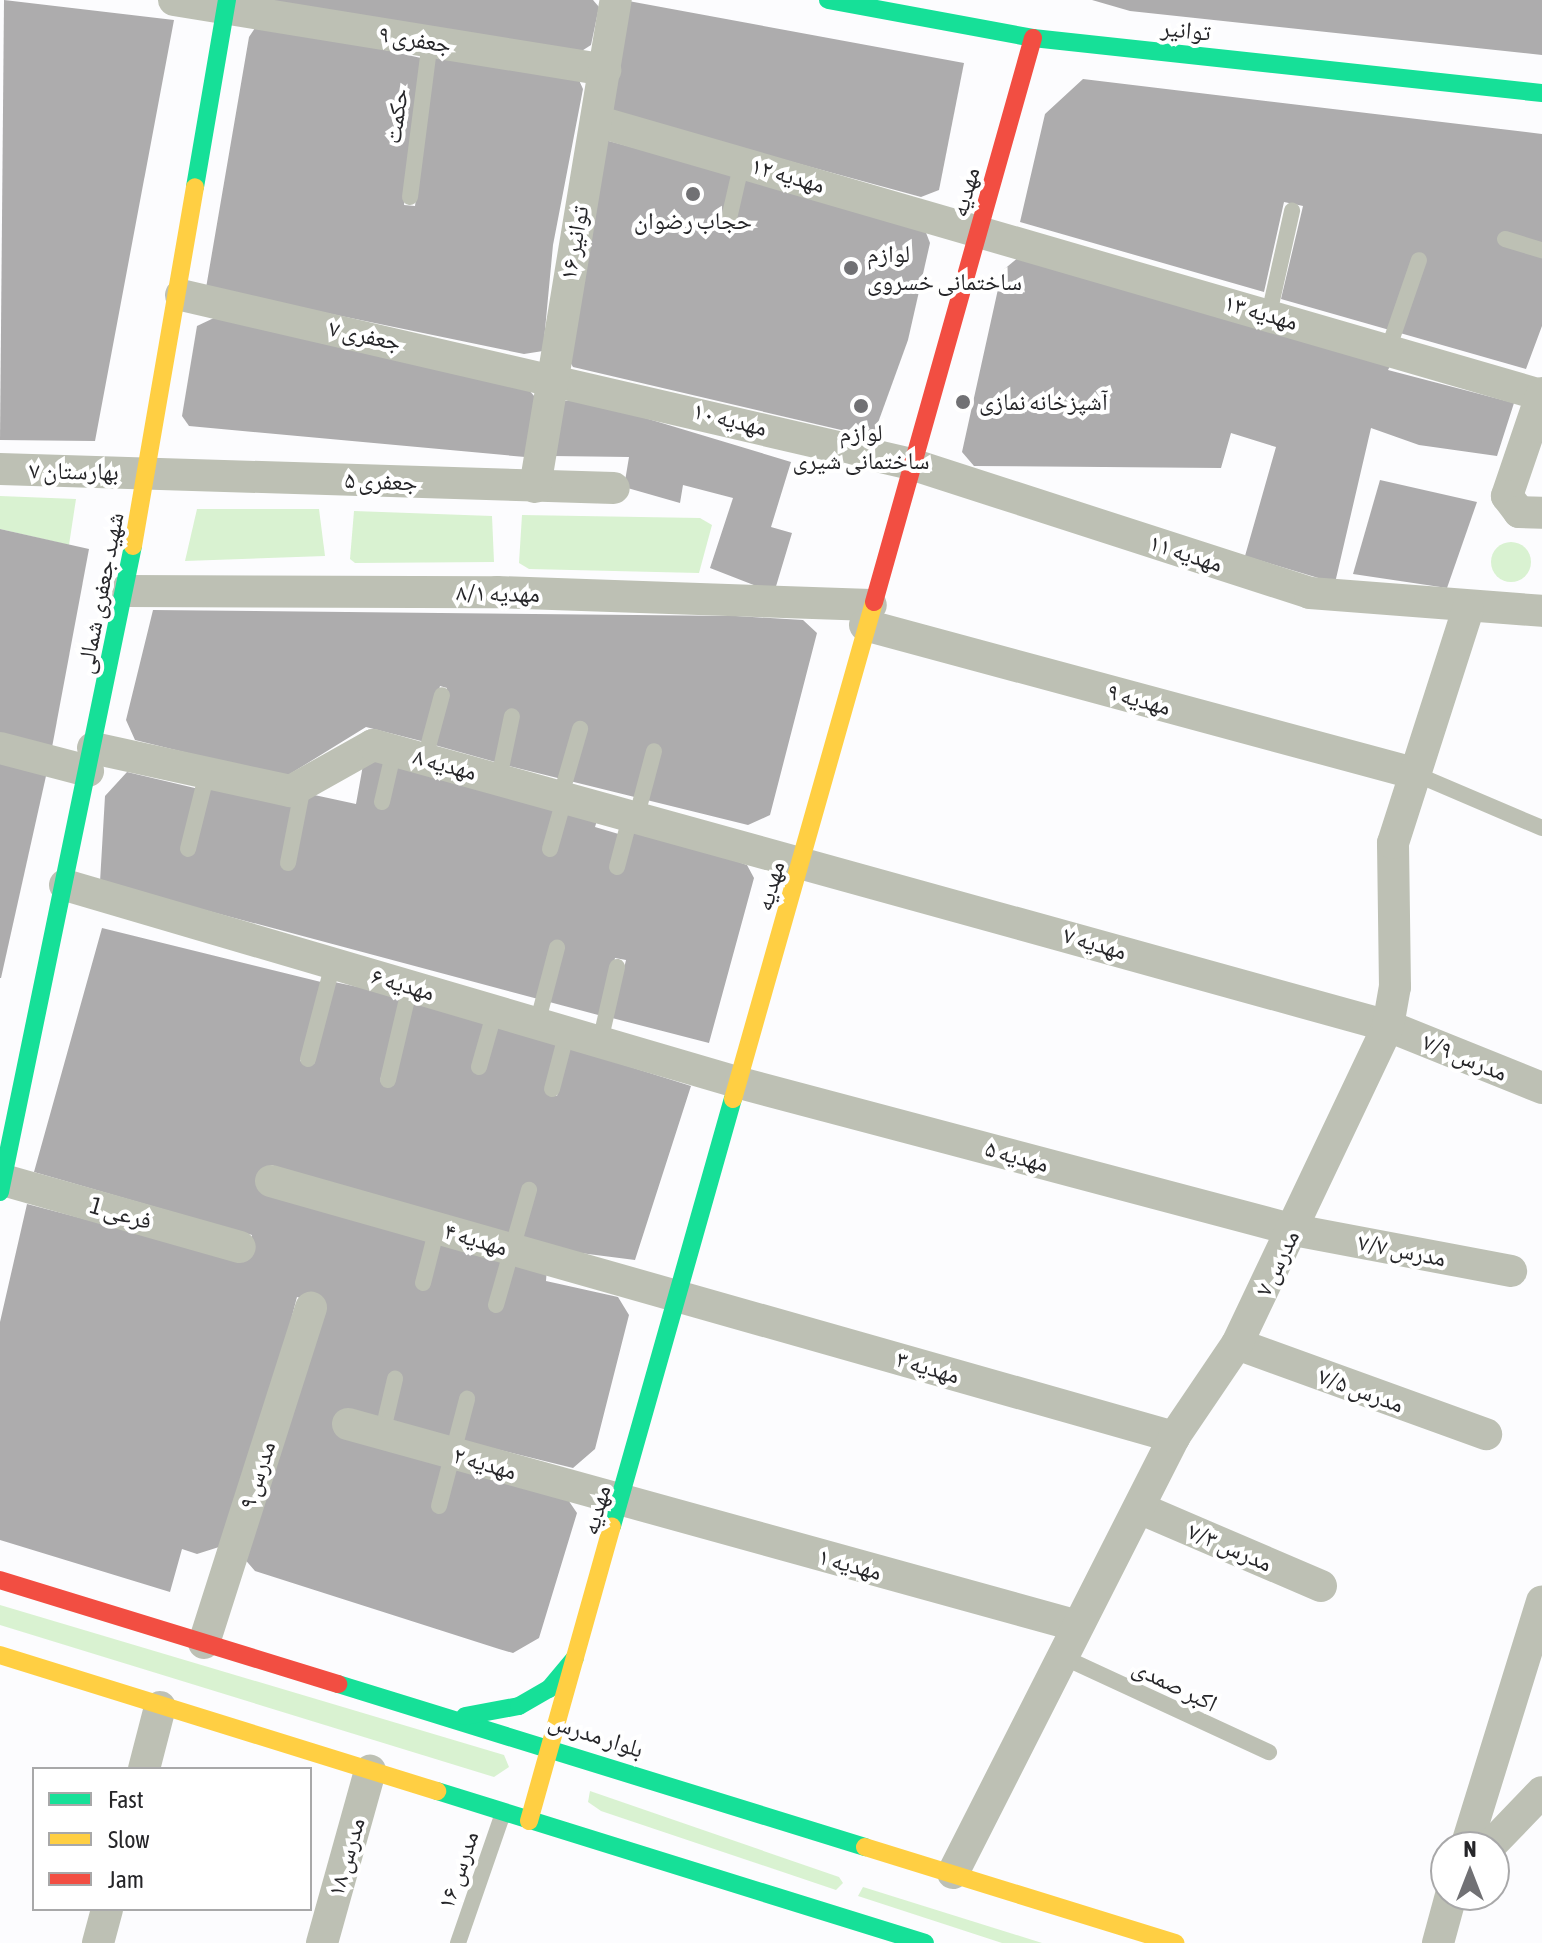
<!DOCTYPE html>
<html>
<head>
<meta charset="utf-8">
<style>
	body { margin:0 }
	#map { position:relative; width:1542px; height:1943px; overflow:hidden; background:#fcfcfe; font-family:"Asap Condensed","Noto Naskh Arabic",sans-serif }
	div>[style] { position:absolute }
	.green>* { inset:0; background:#d9f2d1 }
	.round { border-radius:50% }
	.building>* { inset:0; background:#adacad }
	.lane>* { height:16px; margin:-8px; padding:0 8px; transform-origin:8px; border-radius:8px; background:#bdc0b4 }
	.street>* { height:32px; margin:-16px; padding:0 16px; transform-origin:16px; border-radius:16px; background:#bdc0b4 }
	.fast>* { height:18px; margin:-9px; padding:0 9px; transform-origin:9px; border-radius:9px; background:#16e098 }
	.slow>* { height:18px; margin:-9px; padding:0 9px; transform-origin:9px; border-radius:9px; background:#ffcf43 }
	.jam>* { height:18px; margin:-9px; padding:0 9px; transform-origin:9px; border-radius:9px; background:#f24e42 }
	.dots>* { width:22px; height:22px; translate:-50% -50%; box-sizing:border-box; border:4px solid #fff; border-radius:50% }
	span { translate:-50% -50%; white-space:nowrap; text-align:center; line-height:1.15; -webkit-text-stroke:8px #fff; paint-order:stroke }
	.street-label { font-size:24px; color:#262629 }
	.poi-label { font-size:24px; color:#262629 }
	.left { translate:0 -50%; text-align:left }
	.legend { position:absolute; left:32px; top:1767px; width:280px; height:144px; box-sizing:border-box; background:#fff; border:2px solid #a8a8a9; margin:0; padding:10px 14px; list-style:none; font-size:24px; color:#262629 }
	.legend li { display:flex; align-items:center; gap:16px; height:40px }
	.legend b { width:40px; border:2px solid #a8a8a9 }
	.north { position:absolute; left:1430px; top:1831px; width:80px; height:80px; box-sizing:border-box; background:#fff; border:2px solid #a8a8a9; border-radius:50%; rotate:0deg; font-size:22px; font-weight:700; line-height:32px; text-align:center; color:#262629 }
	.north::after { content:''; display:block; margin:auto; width:28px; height:36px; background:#717174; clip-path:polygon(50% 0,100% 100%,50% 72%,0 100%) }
</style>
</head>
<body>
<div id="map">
	<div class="green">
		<i style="clip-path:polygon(0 496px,76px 499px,69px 545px,0 529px)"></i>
		<i style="clip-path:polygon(197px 509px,319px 509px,325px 556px,185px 561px)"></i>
		<i style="clip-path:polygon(354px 511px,492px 516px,494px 562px,355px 563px,350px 559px)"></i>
		<i style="clip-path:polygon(522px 515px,700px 518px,712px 525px,699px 573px,529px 569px,519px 563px)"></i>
		<i class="round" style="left:1491px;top:542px;width:40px;height:40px"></i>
		<i style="clip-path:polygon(0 1605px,504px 1755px,509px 1767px,494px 1777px,0 1625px)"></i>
		<i style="clip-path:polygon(590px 1791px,839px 1877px,843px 1883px,836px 1890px,601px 1811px,588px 1802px)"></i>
		<i style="clip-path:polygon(863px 1887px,1042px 1943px,1002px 1943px,858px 1896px)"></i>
	</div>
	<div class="building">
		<i style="clip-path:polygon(4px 0,174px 20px,95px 441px,0 440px)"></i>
		<i style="clip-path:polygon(261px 0,593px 0,599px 7px,591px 45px,577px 54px)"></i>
		<i style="clip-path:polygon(623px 0,964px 63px,939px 190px,921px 197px,608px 112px)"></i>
		<i style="clip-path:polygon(1092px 0,1542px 0,1542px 55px,1130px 11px)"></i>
		<i style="clip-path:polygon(259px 22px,421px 58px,404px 205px,415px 206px,435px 56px,578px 78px,583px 89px,553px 245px,543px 351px,524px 354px,206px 288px,249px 37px)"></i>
		<i style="clip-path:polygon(1083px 79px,1542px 134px,1542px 326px,1526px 369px,1281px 299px,1303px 206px,1284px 202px,1264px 292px,1020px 222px,1045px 114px)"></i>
		<i style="clip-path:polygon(605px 140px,923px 225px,930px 243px,908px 340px,875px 431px,854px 433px,573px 367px,564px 352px)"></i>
		<i style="clip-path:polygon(1019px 257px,1393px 360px,1388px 370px,1514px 403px,1497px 456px,1419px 445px,1371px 428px,1335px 583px,1245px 556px,1276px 447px,1231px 433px,1221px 468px,974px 466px,962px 452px,1002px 271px)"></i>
		<i style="clip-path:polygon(216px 317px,521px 381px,535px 397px,525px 457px,189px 426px,182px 416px,197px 326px)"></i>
		<i style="clip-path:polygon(582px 399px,791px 462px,771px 527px,792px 533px,774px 593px,710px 568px,733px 498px,683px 485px,680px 503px,624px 487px,629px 457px,553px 456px,563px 401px)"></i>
		<i style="clip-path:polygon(1380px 480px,1477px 502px,1447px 588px,1353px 574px)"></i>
		<i style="clip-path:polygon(0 529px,89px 549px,50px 758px,0 743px)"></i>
		<i style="clip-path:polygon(153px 610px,736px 616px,803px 620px,817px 633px,770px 815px,748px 825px,505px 765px,514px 709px,499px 763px,431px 744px,447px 688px,440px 686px,425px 742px,366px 727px,285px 777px,135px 740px,126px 720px)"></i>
		<i style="clip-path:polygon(365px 754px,599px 814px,595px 827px,622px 835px,631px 824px,747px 865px,754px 878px,709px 1043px,612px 1018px,626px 960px,615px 958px,602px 1016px,100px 882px,105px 796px,127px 772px,199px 789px,305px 793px,356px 804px)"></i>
		<i style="clip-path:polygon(0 755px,48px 767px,1px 978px,0 978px)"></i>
		<i style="clip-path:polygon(102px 928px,321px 982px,300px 1061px,314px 1064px,334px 982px,402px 996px,380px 1081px,393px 1086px,413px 999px,561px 1038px,546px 1093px,557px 1096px,570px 1048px,691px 1086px,635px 1260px,549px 1249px,271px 1165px,265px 1189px,547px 1268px,546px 1281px,618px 1297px,629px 1315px,595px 1449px,573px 1468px,382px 1421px,452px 1463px,562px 1491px,577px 1513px,539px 1638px,513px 1653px,499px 1649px,255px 1571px,242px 1556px,324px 1305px,297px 1297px,246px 1492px,219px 1547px,197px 1554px,182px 1549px,170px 1592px,0 1540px,0 1322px,27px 1204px,245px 1261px,252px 1235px,34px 1172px)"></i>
	</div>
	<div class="lane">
		<i style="left:410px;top:197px;width:157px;rotate:-82.7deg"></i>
		<i style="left:728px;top:223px;width:63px;rotate:-77.1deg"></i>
		<i style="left:1505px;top:239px;width:39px;rotate:17deg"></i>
		<i style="left:1269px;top:314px;width:106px;rotate:-77.4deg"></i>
		<i style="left:1388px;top:350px;width:95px;rotate:-71deg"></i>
		<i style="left:425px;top:758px;width:65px;rotate:-74.9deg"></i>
		<i style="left:1413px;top:773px;width:140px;rotate:23.1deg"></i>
		<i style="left:499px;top:778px;width:63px;rotate:-78.2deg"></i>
		<i style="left:561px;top:795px;width:69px;rotate:-73.9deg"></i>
		<i style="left:382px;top:802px;width:53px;rotate:-77deg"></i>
		<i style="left:637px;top:815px;width:66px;rotate:-75.1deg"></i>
		<i style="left:188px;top:849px;width:78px;rotate:-76deg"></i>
		<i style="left:550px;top:849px;width:55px;rotate:-74.2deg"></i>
		<i style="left:288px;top:863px;width:78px;rotate:-79deg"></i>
		<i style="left:617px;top:867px;width:55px;rotate:-75.2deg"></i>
		<i style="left:537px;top:1024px;width:79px;rotate:-75.3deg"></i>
		<i style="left:600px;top:1042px;width:77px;rotate:-77.2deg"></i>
		<i style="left:308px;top:1059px;width:98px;rotate:-75.3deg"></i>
		<i style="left:479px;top:1067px;width:58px;rotate:-74.1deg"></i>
		<i style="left:388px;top:1080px;width:97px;rotate:-76.8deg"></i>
		<i style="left:552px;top:1089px;width:59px;rotate:-75.3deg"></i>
		<i style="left:423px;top:1283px;width:57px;rotate:-75.7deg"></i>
		<i style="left:496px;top:1305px;width:120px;rotate:-74deg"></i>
		<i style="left:382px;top:1434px;width:57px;rotate:-76.7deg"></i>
		<i style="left:439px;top:1506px;width:111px;rotate:-75.3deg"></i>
		<i style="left:1063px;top:1657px;width:227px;rotate:24.8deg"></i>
		<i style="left:458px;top:1943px;width:138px;rotate:-70.9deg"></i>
	</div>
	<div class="street">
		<i style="left:174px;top:0;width:437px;rotate:9.2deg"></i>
		<i style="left:596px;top:121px;width:984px;rotate:16.17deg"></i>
		<i style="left:181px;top:295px;width:749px;rotate:13.03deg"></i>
		<i style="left:911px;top:464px;width:419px;rotate:17.9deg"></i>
		<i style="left:1310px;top:593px;width:233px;rotate:4.4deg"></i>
		<i style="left:1542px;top:393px;width:109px;rotate:108.8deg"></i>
		<i style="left:1507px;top:496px;width:20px;rotate:53deg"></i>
		<i style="left:1519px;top:512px;width:23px;rotate:2deg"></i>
		<i style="left:0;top:469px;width:614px;rotate:1.77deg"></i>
		<i style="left:535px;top:487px;width:494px;rotate:-80.6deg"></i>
		<i style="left:125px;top:591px;width:372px;rotate:0.2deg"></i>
		<i style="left:497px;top:592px;width:374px;rotate:2deg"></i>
		<i style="left:865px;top:625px;width:568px;rotate:15.11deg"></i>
		<i style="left:0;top:748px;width:91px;rotate:14.6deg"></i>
		<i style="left:93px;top:748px;width:203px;rotate:12.3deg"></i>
		<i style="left:291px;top:791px;width:94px;rotate:-29.3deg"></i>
		<i style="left:373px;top:745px;width:1053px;rotate:15.47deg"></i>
		<i style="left:1388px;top:1026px;width:166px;rotate:21.9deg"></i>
		<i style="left:65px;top:885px;width:703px;rotate:16.35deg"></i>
		<i style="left:740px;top:1083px;width:573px;rotate:14.86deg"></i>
		<i style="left:1294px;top:1230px;width:221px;rotate:10.7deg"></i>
		<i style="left:3px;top:1180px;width:246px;rotate:15.8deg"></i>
		<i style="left:271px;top:1181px;width:939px;rotate:15.83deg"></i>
		<i style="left:1237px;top:1344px;width:265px;rotate:19.9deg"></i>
		<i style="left:348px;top:1424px;width:757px;rotate:15.47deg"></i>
		<i style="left:1139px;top:1508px;width:198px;rotate:23.2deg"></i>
		<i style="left:204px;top:1643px;width:352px;rotate:-72.3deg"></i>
		<i style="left:144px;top:1769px;width:64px;rotate:-75.5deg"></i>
		<i style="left:1466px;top:1847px;width:257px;rotate:-72.8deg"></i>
		<i style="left:1489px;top:1847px;width:76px;rotate:-46.1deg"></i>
		<i style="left:953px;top:1873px;width:489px;rotate:-63.1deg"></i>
		<i style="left:1174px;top:1437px;width:112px;rotate:-55.9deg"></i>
		<i style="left:1237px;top:1344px;width:352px;rotate:-64.6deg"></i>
		<i style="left:1388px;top:1026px;width:40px;rotate:-80deg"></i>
		<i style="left:1395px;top:987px;width:144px;rotate:-90.8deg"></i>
		<i style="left:1393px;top:843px;width:245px;rotate:-72.2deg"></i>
		<i style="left:98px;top:1943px;width:35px;rotate:-75deg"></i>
		<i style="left:322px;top:1943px;width:179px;rotate:-74.4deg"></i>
		<i style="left:1438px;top:1943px;width:50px;rotate:-74.8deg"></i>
	</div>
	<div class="fast">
		<i style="left:828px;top:0;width:208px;rotate:10.5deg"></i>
		<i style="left:1033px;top:38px;width:512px;rotate:6.17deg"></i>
		<i style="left:195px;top:187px;width:190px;rotate:-80.3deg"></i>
		<i style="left:0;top:1192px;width:660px;rotate:-78.37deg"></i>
		<i style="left:612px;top:1526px;width:444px;rotate:-74.2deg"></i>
		<i style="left:338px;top:1684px;width:552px;rotate:17.19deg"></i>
		<i style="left:465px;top:1716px;width:55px;rotate:-10.5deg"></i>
		<i style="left:519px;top:1706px;width:34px;rotate:-30deg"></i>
		<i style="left:549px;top:1689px;width:40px;rotate:-50deg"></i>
		<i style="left:437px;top:1791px;width:511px;rotate:17.3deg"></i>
	</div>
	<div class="slow">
		<i style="left:133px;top:546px;width:364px;rotate:-80.2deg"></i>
		<i style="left:733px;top:1099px;width:517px;rotate:-74.16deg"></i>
		<i style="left:0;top:1655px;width:458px;rotate:17.3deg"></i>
		<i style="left:529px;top:1821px;width:306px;rotate:-74.3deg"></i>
		<i style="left:865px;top:1847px;width:325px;rotate:17.2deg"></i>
	</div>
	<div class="jam">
		<i style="left:874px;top:602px;width:586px;rotate:-74.26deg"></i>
		<i style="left:0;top:1580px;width:354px;rotate:17.1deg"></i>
	</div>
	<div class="dots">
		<i style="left:693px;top:194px;background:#717174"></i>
		<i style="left:851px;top:268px;background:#717174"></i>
		<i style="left:963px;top:402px;background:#717174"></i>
		<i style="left:861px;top:406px;background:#717174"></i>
	</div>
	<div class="street-label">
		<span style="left:1186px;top:30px;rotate:6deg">توانیر</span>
		<span style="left:415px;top:39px;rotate:9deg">جعفری ۹</span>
		<span style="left:396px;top:116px;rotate:-82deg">حکمت</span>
		<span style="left:788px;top:175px;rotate:16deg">مهدیه ۱۲</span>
		<span style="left:965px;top:192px;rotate:-74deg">مهدیه</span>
		<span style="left:574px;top:243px;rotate:-80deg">توانیر ۱۶</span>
		<span style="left:1261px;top:312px;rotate:16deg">مهدیه ۱۳</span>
		<span style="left:365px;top:335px;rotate:12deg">جعفری ۷</span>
		<span style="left:730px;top:419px;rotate:14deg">مهدیه ۱۰</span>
		<span style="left:74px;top:471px;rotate:1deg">بهارستان ۷</span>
		<span style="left:381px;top:481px;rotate:2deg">جعفری ۵</span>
		<span style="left:1186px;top:553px;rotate:18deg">مهدیه ۱۱</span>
		<span style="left:100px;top:593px;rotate:-79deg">شهید جعفری شمالی</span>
		<span style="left:498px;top:593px;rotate:1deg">مهدیه ۸/۱</span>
		<span style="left:1139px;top:699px;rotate:15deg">مهدیه ۹</span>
		<span style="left:445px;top:764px;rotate:15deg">مهدیه ۸</span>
		<span style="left:770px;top:886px;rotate:-74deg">مهدیه</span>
		<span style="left:1095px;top:943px;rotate:16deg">مهدیه ۷</span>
		<span style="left:403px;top:984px;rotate:16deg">مهدیه ۶</span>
		<span style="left:1465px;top:1057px;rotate:22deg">مدرس ۷/۹</span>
		<span style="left:1017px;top:1156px;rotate:15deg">مهدیه ۵</span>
		<span style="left:121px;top:1213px;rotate:16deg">فرعی 1</span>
		<span style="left:476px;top:1239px;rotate:16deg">مهدیه ۴</span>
		<span style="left:1402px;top:1250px;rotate:11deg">مدرس ۷/۷</span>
		<span style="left:1277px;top:1263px;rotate:-64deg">مدرس ۷</span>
		<span style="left:928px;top:1367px;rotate:16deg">مهدیه ۳</span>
		<span style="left:1361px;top:1390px;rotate:20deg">مدرس ۷/۵</span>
		<span style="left:485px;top:1463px;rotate:16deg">مهدیه ۲</span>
		<span style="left:257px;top:1475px;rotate:-72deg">مدرس ۹</span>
		<span style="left:596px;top:1510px;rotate:-74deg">مهدیه</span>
		<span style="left:1230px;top:1547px;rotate:23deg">مدرس ۷/۳</span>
		<span style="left:850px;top:1564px;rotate:15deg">مهدیه ۱</span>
		<span style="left:1175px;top:1685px;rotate:26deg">اکبر صمدی</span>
		<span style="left:596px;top:1735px;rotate:18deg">بلوار مدرس</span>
		<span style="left:346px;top:1857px;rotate:-74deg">مدرس ۱۸</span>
		<span style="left:458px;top:1870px;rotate:-71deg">مدرس ۱۶</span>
	</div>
	<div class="poi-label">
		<span style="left:693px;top:221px">حجاب رضوان</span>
		<span class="left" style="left:867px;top:268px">لوازم<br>ساختمانی خسروی</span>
		<span class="left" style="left:979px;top:402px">آشپزخانه نمازی</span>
		<span style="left:861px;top:447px">لوازم<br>ساختمانی شیری</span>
	</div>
	<ul class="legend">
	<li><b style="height:10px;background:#16e098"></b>Fast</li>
	<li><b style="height:10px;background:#ffcf43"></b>Slow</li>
	<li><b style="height:10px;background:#f24e42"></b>Jam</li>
	</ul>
	<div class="north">N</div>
</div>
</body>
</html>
